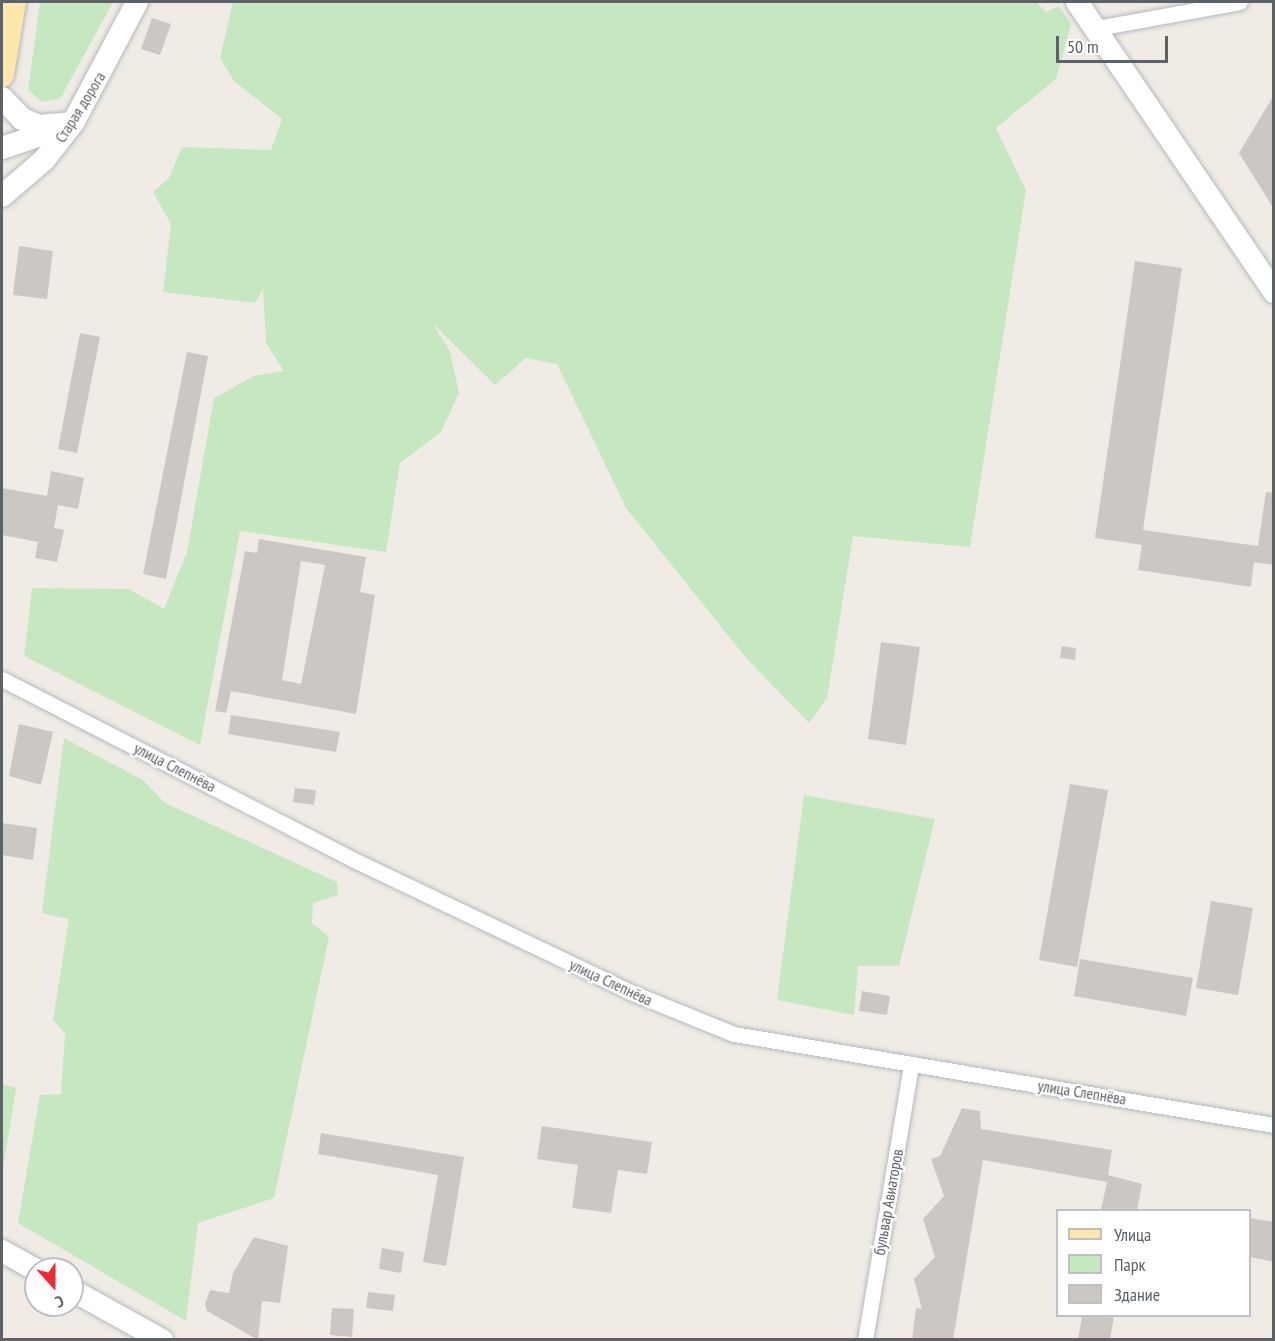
<!DOCTYPE html>
<html>
<head>
<meta charset="utf-8">
<style>
	body { margin:0 }
	#map { position:relative; width:1275px; height:1341px; overflow:hidden; background:#f0ece5; font-family:"PT Sans Narrow",sans-serif }
	div>[style] { position:absolute }
	.green>* { inset:0; background:#c6e8c0 }
	.building>* { inset:0; background:#cbc7c2 }
	.roads { filter:drop-shadow(0 0 2px #b5b9bc) drop-shadow(0 0 2px #b5b9bc) }
	.street>* { height:15px; margin:-7.5px; padding:0 7.5px; transform-origin:7.5px; border-radius:7.5px; background:#fff }
	.secondary>* { height:22px; margin:-11px; padding:0 11px; transform-origin:11px; border-radius:11px; background:#fff }
	.primary>* { height:24px; margin:-12px; padding:0 12px; transform-origin:12px; border-radius:12px; background:#ffe6ab }
	span { translate:-50% -50%; white-space:nowrap; text-align:center; line-height:1.15; -webkit-text-stroke:4.5px #fff; paint-order:stroke }
	.street-label { font-size:16px; color:#5d6266 }
	.frame { position:absolute; inset:0; border:3px solid #5d6266; pointer-events:none }
	.legend { position:absolute; left:1056px; top:1209px; width:195px; height:108px; box-sizing:border-box; background:#fff; border:2px solid #bec0c2; margin:0; padding:8px 10px; list-style:none; font-size:18px; color:#5d6266 }
	.legend li { display:flex; align-items:center; gap:12px; height:30px }
	.legend b { width:30px; border:2px solid #bec0c2 }
	.north { position:absolute; left:24px; top:1257px; width:60px; height:60px; box-sizing:border-box; background:#fff; border:2px solid #bec0c2; border-radius:50%; rotate:159deg; font-size:16px; font-weight:700; line-height:24px; text-align:center; color:#5d6266 }
	.north::after { content:''; display:block; margin:auto; width:21px; height:27px; background:#f12934; clip-path:polygon(50% 0,100% 100%,50% 72%,0 100%) }
	.scale { position:absolute; left:1056px; top:36px; width:112px; height:27px; box-sizing:border-box; border:3px solid #5d6266; border-top:0; padding-left:8px; font-size:18px; line-height:21px; white-space:nowrap; color:#5d6266; -webkit-text-stroke:4px #fff; paint-order:stroke }
</style>
</head>
<body>
<div id="map">
	<div class="green">
		<i style="clip-path:polygon(40px 2px,113px 2px,60px 99px,42px 102px,28px 90px)"></i>
		<i style="clip-path:polygon(233px 2px,1036px 2px,1046px 12px,1059px 6px,1071px 24px,1056px 79px,996px 128px,1026px 190px,970px 547px,853px 536px,827px 698px,809px 723px,746px 658px,626px 508px,557px 364px,526px 358px,495px 385px,432px 323px,450px 351px,459px 393px,441px 432px,400px 463px,386px 552px,240px 531px,200px 745px,24px 656px,32px 588px,129px 589px,164px 609px,187px 552px,214px 398px,254px 376px,284px 371px,266px 343px,263px 289px,255px 303px,163px 292px,171px 224px,153px 192px,169px 178px,182px 147px,271px 150px,282px 119px,234px 81px,220px 58px)"></i>
		<i style="clip-path:polygon(64px 738px,143px 780px,165px 803px,337px 882px,338px 895px,313px 903px,312px 923px,329px 937px,274px 1198px,198px 1223px,186px 1321px,18px 1223px,40px 1095px,61px 1094px,65px 1033px,53px 1020px,69px 919px,42px 913px)"></i>
		<i style="clip-path:polygon(804px 795px,935px 819px,899px 966px,858px 966px,854px 1015px,777px 1000px)"></i>
		<i style="clip-path:polygon(2px 1084px,16px 1088px,2px 1176px)"></i>
	</div>
	<div class="building">
		<i style="clip-path:polygon(152px 18px,171px 24px,160px 55px,141px 49px)"></i>
		<i style="clip-path:polygon(1274px 95px,1274px 209px,1239px 153px)"></i>
		<i style="clip-path:polygon(19px 246px,53px 251px,47px 299px,13px 295px)"></i>
		<i style="clip-path:polygon(1135px 261px,1182px 268px,1143px 530px,1258px 546px,1266px 492px,1274px 493px,1274px 565px,1254px 562px,1251px 587px,1138px 570px,1142px 545px,1095px 538px)"></i>
		<i style="clip-path:polygon(80px 333px,100px 337px,77px 453px,58px 449px)"></i>
		<i style="clip-path:polygon(187px 352px,208px 356px,166px 579px,143px 574px)"></i>
		<i style="clip-path:polygon(51px 471px,84px 478px,78px 509px,58px 505px,54px 528px,64px 530px,57px 562px,35px 558px,38px 542px,2px 535px,2px 488px,47px 496px)"></i>
		<i style="clip-path:polygon(evenodd,259px 539px,366px 557px,360px 592px,375px 595px,356px 714px,231px 691px,226px 713px,215px 711px,245px 551px,257px 553px,259px 539px,301px 561px,325px 565px,301px 684px,282px 680px,301px 561px)"></i>
		<i style="clip-path:polygon(881px 642px,920px 647px,906px 745px,868px 739px)"></i>
		<i style="clip-path:polygon(1062px 646px,1076px 648px,1075px 660px,1060px 658px)"></i>
		<i style="clip-path:polygon(231px 715px,340px 732px,336px 752px,228px 734px)"></i>
		<i style="clip-path:polygon(19px 724px,53px 732px,41px 785px,9px 776px)"></i>
		<i style="clip-path:polygon(1070px 784px,1108px 790px,1077px 967px,1039px 960px)"></i>
		<i style="clip-path:polygon(295px 788px,316px 790px,314px 805px,293px 802px)"></i>
		<i style="clip-path:polygon(2px 823px,37px 828px,33px 860px,2px 855px)"></i>
		<i style="clip-path:polygon(1211px 901px,1253px 908px,1238px 995px,1196px 988px)"></i>
		<i style="clip-path:polygon(1080px 959px,1193px 978px,1186px 1016px,1074px 996px)"></i>
		<i style="clip-path:polygon(862px 991px,890px 996px,887px 1015px,859px 1011px)"></i>
		<i style="clip-path:polygon(962px 1108px,980px 1111px,981px 1129px,1112px 1150px,1108px 1175px,1142px 1184px,1137px 1210px,1101px 1210px,1107px 1182px,983px 1160px,953px 1340px,912px 1340px,916px 1308px,922px 1309px,914px 1279px,935px 1257px,923px 1219px,944px 1196px,931px 1159px,940px 1156px)"></i>
		<i style="clip-path:polygon(542px 1126px,652px 1142px,647px 1174px,618px 1170px,611px 1213px,572px 1208px,578px 1165px,537px 1159px)"></i>
		<i style="clip-path:polygon(321px 1133px,464px 1157px,446px 1266px,423px 1262px,438px 1175px,318px 1154px)"></i>
		<i style="clip-path:polygon(1250px 1218px,1274px 1222px,1274px 1262px,1250px 1257px)"></i>
		<i style="clip-path:polygon(254px 1237px,288px 1246px,280px 1303px,262px 1301px,258px 1340px,207px 1311px,205px 1304px,210px 1290px,229px 1293px,233px 1273px)"></i>
		<i style="clip-path:polygon(382px 1248px,404px 1252px,401px 1273px,379px 1269px)"></i>
		<i style="clip-path:polygon(368px 1292px,395px 1295px,393px 1311px,366px 1308px)"></i>
		<i style="clip-path:polygon(332px 1308px,354px 1309px,352px 1337px,330px 1335px)"></i>
		<i style="clip-path:polygon(1082px 1316px,1114px 1316px,1110px 1340px,1078px 1340px)"></i>
	</div>
	<div class="roads">
		<div class="street">
			<i style="left:1097px;top:28px;width:145px;rotate:-10.3deg"></i>
			<i style="left:2px;top:679px;width:398px;rotate:27.2deg"></i>
			<i style="left:356px;top:861px;width:301px;rotate:25.5deg"></i>
			<i style="left:628px;top:991px;width:114px;rotate:22.1deg"></i>
			<i style="left:734px;top:1034px;width:548px;rotate:9.57deg"></i>
			<i style="left:865px;top:1340px;width:280px;rotate:-80.5deg"></i>
		</div>
		<div class="secondary">
			<i style="left:1077px;top:2px;width:351px;rotate:55.8deg"></i>
			<i style="left:2px;top:98px;width:29px;rotate:46deg"></i>
			<i style="left:22px;top:119px;width:18px;rotate:22deg"></i>
			<i style="left:39px;top:126px;width:34px;rotate:-5deg"></i>
			<i style="left:2px;top:148px;width:59px;rotate:-18.7deg"></i>
			<i style="left:2px;top:196px;width:55px;rotate:-40.6deg"></i>
			<i style="left:44px;top:160px;width:47px;rotate:-51.9deg"></i>
			<i style="left:73px;top:123px;width:137px;rotate:-62.1deg"></i>
			<i style="left:2px;top:1251px;width:39px;rotate:29deg"></i>
			<i style="left:72px;top:1290px;width:103px;rotate:29.1deg"></i>
		</div>
		<div class="primary">
			<i style="left:2px;top:75px;width:74px;rotate:-80.7deg"></i>
		</div>
	</div>
	<div class="street-label">
		<span style="left:80px;top:107px;rotate:-58deg">Старая дорога</span>
		<span style="left:175px;top:767px;rotate:27deg">улица Слепнёва</span>
		<span style="left:611px;top:982px;rotate:25deg">улица Слепнёва</span>
		<span style="left:1082px;top:1092px;rotate:9deg">улица Слепнёва</span>
		<span style="left:888px;top:1202px;rotate:-80deg">бульвар Авиаторов</span>
	</div>
	<div class="frame"></div>
	<ul class="legend">
	<li><b style="height:8px;background:#ffe6ab"></b>Улица</li>
	<li><b style="height:16px;background:#c6e8c0"></b>Парк</li>
	<li><b style="height:16px;background:#cbc7c2"></b>Здание</li>
	</ul>
	<div class="north">С</div>
	<div class="scale">50 m</div>
</div>
</body>
</html>
